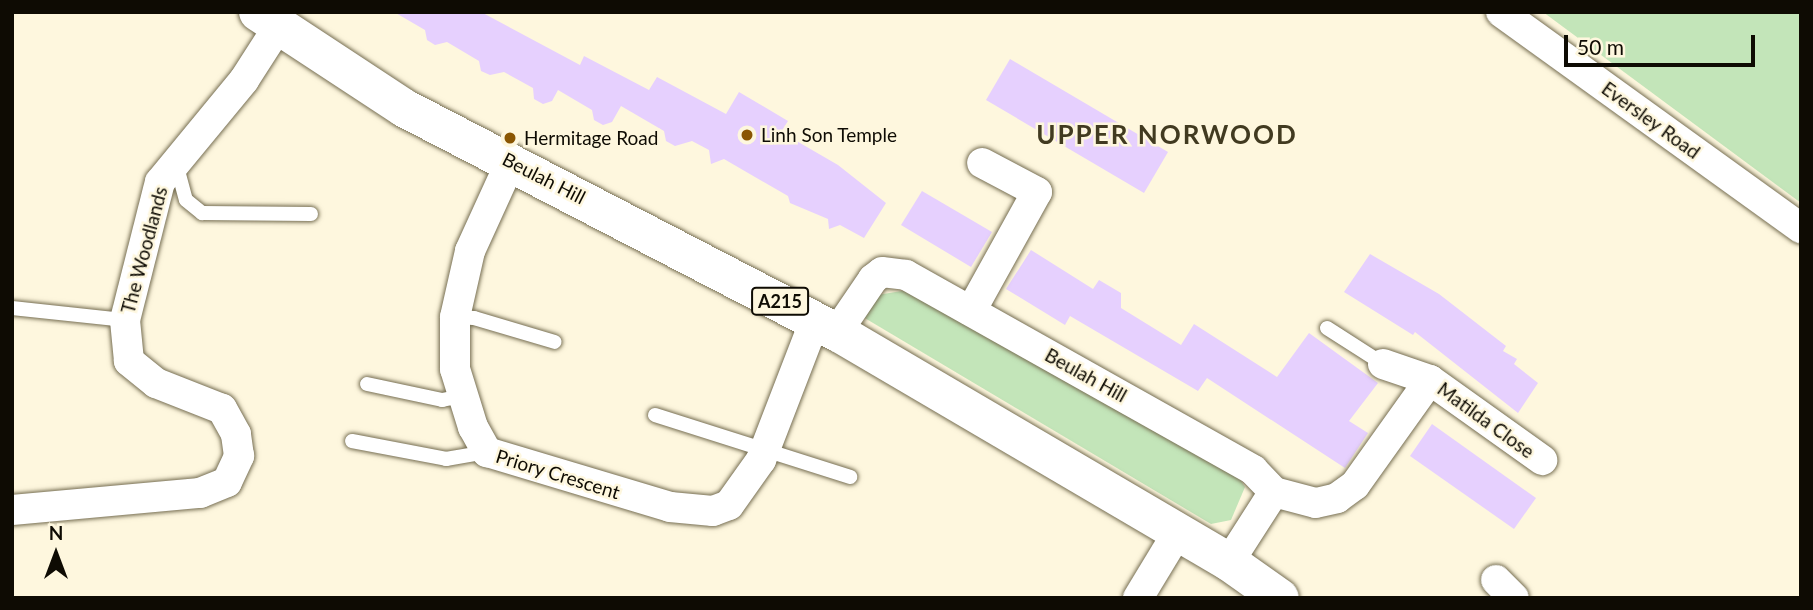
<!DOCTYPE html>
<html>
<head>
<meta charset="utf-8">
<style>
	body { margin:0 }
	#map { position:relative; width:1813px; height:610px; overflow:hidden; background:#fef7de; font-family:Lato,sans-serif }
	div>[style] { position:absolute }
	.green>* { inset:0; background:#c3e5b9 }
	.building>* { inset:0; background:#e6d0fe }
	.roads { filter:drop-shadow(0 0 2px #766e52) drop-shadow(0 0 2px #766e52) }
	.lane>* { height:14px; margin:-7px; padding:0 7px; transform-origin:7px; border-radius:7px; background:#fff }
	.street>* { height:30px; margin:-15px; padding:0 15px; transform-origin:15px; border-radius:15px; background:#fff }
	.primary>* { height:38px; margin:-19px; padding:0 19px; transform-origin:19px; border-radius:19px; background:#fff }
	.dots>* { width:19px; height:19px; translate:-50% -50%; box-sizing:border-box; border:4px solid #fef7de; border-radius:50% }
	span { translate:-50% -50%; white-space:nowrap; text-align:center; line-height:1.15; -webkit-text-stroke:5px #fef7de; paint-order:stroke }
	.shield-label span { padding:2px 5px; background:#fef7de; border:2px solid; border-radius:5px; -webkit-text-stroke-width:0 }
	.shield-label { font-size:18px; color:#0e0b03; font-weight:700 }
	.street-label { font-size:19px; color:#0e0b03 }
	.poi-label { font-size:19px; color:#0e0b03 }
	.left { translate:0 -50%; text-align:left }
	.district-label { font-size:26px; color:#413a20; font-weight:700; letter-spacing:2px }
	.frame { position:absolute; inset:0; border:14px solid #0e0b03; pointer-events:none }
	.north { position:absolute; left:21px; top:519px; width:70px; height:70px; -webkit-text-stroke:5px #fef7de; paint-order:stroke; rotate:0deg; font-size:19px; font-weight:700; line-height:28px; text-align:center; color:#0e0b03 }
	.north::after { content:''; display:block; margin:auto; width:24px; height:32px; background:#0e0b03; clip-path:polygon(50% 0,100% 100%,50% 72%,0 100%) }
	.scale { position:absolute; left:1564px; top:35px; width:191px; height:32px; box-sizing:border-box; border:4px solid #0e0b03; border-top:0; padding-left:9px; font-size:21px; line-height:24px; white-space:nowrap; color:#0e0b03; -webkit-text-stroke:5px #fef7de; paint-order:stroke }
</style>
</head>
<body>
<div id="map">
	<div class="green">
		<i style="clip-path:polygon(1543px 12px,1801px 12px,1801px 203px)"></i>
		<i style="clip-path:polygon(908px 290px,1236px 473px,1245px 487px,1231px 520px,1211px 524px,863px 317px,877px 295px)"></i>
	</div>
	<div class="building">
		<i style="clip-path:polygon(394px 12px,481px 12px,580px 65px,584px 56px,649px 90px,657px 77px,726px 114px,739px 92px,788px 121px,781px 132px,838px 165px,886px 203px,864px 238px,840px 225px,829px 229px,828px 219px,790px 203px,788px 196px,724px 159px,711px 164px,709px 150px,692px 141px,675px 146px,666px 141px,664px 131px,621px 106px,612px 122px,603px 125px,594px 120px,592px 110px,558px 90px,552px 101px,543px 104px,534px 99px,533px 88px,504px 72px,490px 75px,481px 71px,479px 61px,447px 42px,435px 45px,427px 40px,425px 30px)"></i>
		<i style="clip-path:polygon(1010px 59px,1168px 152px,1144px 193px,986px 100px)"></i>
		<i style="clip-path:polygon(922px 191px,992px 232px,971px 267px,901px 225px)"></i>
		<i style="clip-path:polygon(1031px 250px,1093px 289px,1099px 280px,1121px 293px,1121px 308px,1181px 345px,1194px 324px,1277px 377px,1309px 333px,1378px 383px,1349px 421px,1368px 433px,1345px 468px,1207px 378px,1198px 391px,1070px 316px,1065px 325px,1006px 289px)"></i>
		<i style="clip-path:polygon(1370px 254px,1439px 294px,1506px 346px,1503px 351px,1517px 359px,1514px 364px,1538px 383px,1518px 413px,1415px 332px,1413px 335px,1344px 292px)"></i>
		<i style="clip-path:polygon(1432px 424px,1536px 498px,1514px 529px,1410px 456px)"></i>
	</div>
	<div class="roads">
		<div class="lane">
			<i style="left:176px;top:163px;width:38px;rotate:75deg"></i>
			<i style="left:186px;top:200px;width:21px;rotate:39deg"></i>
			<i style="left:202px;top:213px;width:109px;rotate:0.5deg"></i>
			<i style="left:12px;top:308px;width:114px;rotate:6.1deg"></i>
			<i style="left:455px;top:317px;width:19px;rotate:3deg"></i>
			<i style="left:474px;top:318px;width:84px;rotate:16.5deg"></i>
			<i style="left:1327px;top:328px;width:67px;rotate:32.7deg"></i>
			<i style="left:367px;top:384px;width:77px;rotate:12deg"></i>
			<i style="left:442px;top:400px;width:20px;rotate:-11deg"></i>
			<i style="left:655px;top:415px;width:205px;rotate:17.6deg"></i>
			<i style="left:352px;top:441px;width:96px;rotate:10.8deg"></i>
			<i style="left:446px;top:459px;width:42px;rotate:-9.7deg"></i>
		</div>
		<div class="street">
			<i style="left:1501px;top:12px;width:370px;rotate:35.8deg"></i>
			<i style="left:511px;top:161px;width:99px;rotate:114.5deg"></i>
			<i style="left:470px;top:251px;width:68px;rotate:102.8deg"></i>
			<i style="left:455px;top:317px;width:52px;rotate:90deg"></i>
			<i style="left:455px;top:369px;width:61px;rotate:72.8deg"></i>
			<i style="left:473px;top:427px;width:29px;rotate:61deg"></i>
			<i style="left:487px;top:452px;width:191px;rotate:16.7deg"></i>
			<i style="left:670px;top:507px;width:43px;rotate:5.3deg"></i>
			<i style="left:713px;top:511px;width:17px;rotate:-21deg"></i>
			<i style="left:729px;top:505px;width:55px;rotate:-54.6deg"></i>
			<i style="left:761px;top:460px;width:150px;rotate:-68.9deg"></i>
			<i style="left:971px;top:311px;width:136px;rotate:-61deg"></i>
			<i style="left:1037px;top:192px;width:62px;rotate:-152.2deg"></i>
			<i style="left:837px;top:332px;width:64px;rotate:-55.8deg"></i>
			<i style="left:873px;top:279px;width:11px;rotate:-38deg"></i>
			<i style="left:882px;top:272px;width:24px;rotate:7deg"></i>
			<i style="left:906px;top:275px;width:398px;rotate:29.3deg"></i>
			<i style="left:1253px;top:470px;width:30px;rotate:46deg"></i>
			<i style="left:1383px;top:364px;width:50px;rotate:18.8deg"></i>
			<i style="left:1430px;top:380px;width:138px;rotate:35.5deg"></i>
			<i style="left:12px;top:510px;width:189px;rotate:-5.2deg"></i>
			<i style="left:200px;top:493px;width:29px;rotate:-22deg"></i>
			<i style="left:227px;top:482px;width:29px;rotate:-65deg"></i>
			<i style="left:239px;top:456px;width:22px;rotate:-98deg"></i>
			<i style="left:236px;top:434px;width:29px;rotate:-119deg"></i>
			<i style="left:222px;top:409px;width:71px;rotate:-158.5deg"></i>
			<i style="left:156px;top:383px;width:35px;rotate:-141deg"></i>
			<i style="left:129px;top:361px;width:41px;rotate:-95.6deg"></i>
			<i style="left:125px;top:320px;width:142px;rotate:-75.8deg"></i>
			<i style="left:160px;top:182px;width:132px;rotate:-50.5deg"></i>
			<i style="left:244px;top:80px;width:63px;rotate:-57.3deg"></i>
			<i style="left:1229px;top:562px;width:83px;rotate:-57.3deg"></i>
			<i style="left:1274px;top:492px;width:43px;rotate:14.7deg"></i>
			<i style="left:1316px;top:503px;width:22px;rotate:-13deg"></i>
			<i style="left:1337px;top:498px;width:22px;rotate:-36deg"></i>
			<i style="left:1355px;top:485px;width:129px;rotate:-54.5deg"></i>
			<i style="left:1496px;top:580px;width:25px;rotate:45deg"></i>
			<i style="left:1138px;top:598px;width:77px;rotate:-58.8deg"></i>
		</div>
		<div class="primary">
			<i style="left:258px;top:12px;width:175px;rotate:33.3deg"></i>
			<i style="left:404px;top:108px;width:488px;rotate:27.4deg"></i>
			<i style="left:837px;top:332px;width:454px;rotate:30.4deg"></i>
			<i style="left:1229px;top:562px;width:62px;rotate:35.2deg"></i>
		</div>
	</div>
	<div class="dots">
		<i style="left:747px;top:135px;background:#8a5603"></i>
		<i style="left:510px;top:138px;background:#8a5603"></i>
	</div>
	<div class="shield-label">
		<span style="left:780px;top:301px">A215</span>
	</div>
	<div class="street-label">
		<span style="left:1651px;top:120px;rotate:36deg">Eversley Road</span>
		<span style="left:544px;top:178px;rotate:27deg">Beulah Hill</span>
		<span style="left:144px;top:250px;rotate:-75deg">The Woodlands</span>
		<span style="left:1086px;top:375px;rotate:29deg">Beulah Hill</span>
		<span style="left:1486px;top:420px;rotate:36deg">Matilda Close</span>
		<span style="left:558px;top:474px;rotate:17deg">Priory Crescent</span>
	</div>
	<div class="poi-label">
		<span class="left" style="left:761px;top:135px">Linh Son Temple</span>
		<span class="left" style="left:524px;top:138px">Hermitage Road</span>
	</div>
	<div class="district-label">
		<span style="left:1167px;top:135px">UPPER NORWOOD</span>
	</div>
	<div class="frame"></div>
	<div class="north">N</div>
	<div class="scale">50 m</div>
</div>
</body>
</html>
